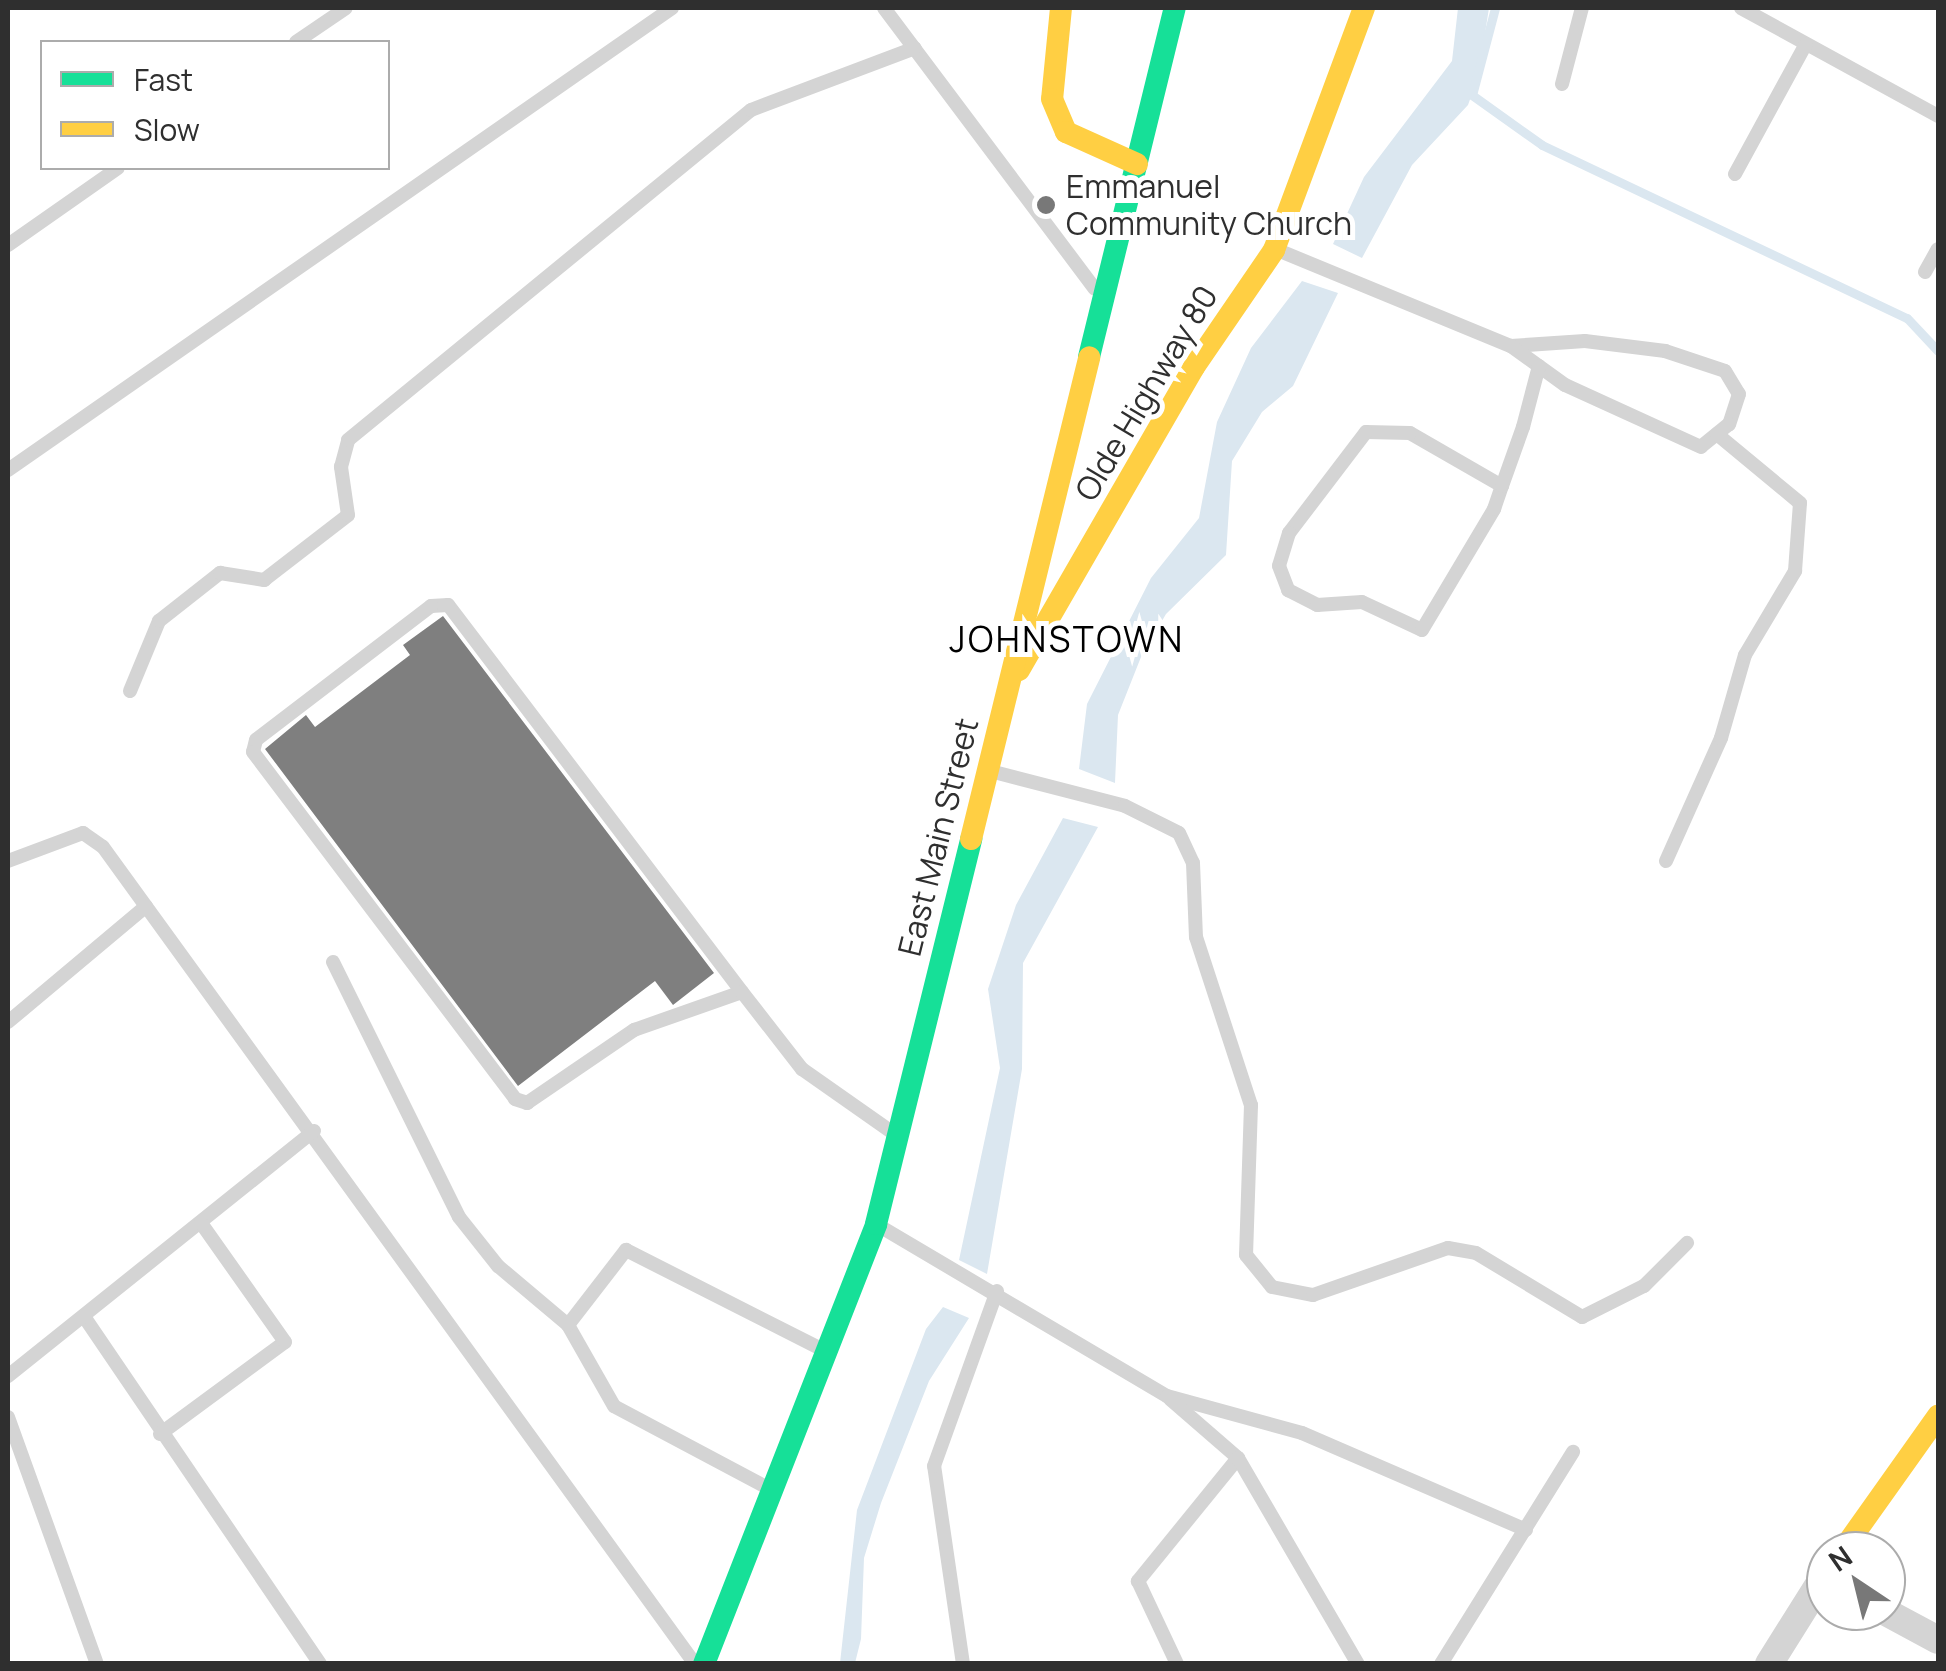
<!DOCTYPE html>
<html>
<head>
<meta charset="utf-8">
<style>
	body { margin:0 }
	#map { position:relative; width:1946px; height:1671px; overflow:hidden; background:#fff; font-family:Manrope,sans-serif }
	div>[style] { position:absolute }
	.water>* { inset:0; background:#dbe7f0 }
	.stream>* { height:9px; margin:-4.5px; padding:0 4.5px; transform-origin:4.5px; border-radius:4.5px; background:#dbe7f0 }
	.building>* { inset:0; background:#7f7f7f }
	.lane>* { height:14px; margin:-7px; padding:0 7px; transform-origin:7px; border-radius:7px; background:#d4d4d4 }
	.street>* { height:28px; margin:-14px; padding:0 14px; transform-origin:14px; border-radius:14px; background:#d4d4d4 }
	.fast>* { height:22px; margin:-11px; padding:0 11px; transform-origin:11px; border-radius:11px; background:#16e098 }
	.slow>* { height:22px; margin:-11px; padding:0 11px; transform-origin:11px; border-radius:11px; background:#ffcf43 }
	.dots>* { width:28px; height:28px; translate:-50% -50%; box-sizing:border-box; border:5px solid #fff; border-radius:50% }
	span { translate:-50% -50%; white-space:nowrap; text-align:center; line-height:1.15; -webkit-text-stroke:10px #fff; paint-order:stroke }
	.poi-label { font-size:32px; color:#2f2f2f }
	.left { translate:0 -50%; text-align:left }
	.street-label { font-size:32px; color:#2f2f2f }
	.neighbourhood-label { font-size:35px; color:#000; letter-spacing:2.5px }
	.frame { position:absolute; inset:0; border:10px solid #2f2f2f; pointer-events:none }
	.legend { position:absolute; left:40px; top:40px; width:350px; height:130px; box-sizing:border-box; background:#fff; border:2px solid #acacac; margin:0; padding:12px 18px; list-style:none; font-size:30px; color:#2f2f2f }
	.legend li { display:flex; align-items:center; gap:20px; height:50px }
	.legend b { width:50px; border:2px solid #acacac }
	.north { position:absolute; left:1806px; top:1531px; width:100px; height:100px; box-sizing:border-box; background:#fff; border:2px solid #acacac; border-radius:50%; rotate:325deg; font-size:28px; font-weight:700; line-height:40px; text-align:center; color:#2f2f2f }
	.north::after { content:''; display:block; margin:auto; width:35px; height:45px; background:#787878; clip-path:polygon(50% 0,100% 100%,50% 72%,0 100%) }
</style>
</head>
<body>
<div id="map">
	<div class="water">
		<i style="clip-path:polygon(1458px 8px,1489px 8px,1478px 77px,1468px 105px,1412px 165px,1362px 258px,1333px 244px,1364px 177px,1452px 61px)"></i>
		<i style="clip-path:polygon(1302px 281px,1338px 293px,1293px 386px,1262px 412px,1232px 461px,1226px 555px,1166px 614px,1141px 657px,1118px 715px,1115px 783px,1079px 769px,1087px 704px,1151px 578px,1199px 518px,1217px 422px,1251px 348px)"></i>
		<i style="clip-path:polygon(1063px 818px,1098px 827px,1023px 963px,1022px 1069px,987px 1274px,959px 1260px,1000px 1068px,988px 989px,1016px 905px)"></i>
		<i style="clip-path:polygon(943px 1307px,969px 1318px,929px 1381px,881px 1503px,864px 1558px,861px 1639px,855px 1663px,840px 1663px,857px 1510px,926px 1329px)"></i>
	</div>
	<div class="stream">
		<i style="left:1495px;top:8px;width:90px;rotate:104.8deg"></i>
		<i style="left:1472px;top:95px;width:86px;rotate:35.5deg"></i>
		<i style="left:1542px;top:145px;width:404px;rotate:25.4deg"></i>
		<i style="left:1907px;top:318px;width:45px;rotate:46.8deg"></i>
	</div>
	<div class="building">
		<i style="clip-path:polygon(443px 616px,714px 973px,673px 1005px,655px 981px,518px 1086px,265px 749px,306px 715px,315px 727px,410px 655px,403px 645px)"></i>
	</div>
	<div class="lane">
		<i style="left:884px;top:8px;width:351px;rotate:53.1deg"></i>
		<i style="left:1741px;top:8px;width:225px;rotate:28.7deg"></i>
		<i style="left:296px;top:42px;width:60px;rotate:-34.2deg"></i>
		<i style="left:1562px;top:84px;width:79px;rotate:-75.3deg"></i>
		<i style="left:1735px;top:174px;width:148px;rotate:-61.4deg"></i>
		<i style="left:8px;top:245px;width:134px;rotate:-35deg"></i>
		<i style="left:1280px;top:251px;width:250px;rotate:22.4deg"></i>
		<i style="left:1511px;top:346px;width:74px;rotate:-3.9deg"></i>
		<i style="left:1585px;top:341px;width:81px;rotate:7.1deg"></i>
		<i style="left:1665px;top:351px;width:63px;rotate:18.4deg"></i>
		<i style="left:1725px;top:371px;width:27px;rotate:59deg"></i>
		<i style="left:1739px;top:394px;width:32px;rotate:108deg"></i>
		<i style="left:1729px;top:424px;width:36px;rotate:141deg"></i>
		<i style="left:1701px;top:447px;width:149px;rotate:-155.5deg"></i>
		<i style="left:1565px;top:385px;width:67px;rotate:-144.2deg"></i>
		<i style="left:1925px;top:272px;width:26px;rotate:-61deg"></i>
		<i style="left:8px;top:470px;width:809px;rotate:-34.83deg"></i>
		<i style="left:1502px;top:486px;width:106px;rotate:-150.1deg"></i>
		<i style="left:1410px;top:433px;width:44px;rotate:-178.7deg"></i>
		<i style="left:1366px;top:432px;width:127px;rotate:127.3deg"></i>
		<i style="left:1289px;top:533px;width:34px;rotate:107deg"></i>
		<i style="left:1279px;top:566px;width:26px;rotate:69deg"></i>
		<i style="left:1288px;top:590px;width:33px;rotate:27deg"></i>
		<i style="left:1317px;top:605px;width:45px;rotate:-3.8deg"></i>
		<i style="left:1362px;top:602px;width:66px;rotate:25deg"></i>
		<i style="left:1422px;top:630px;width:141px;rotate:-59.2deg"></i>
		<i style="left:1494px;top:509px;width:24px;rotate:-71deg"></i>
		<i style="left:1502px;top:486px;width:63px;rotate:-70.4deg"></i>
		<i style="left:1523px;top:427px;width:63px;rotate:-75.3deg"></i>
		<i style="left:130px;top:691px;width:76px;rotate:-67.5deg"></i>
		<i style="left:159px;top:621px;width:78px;rotate:-38.2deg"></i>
		<i style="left:220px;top:573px;width:45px;rotate:9deg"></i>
		<i style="left:264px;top:580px;width:106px;rotate:-37.7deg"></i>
		<i style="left:348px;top:515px;width:49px;rotate:-98.3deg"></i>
		<i style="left:341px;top:467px;width:28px;rotate:-75deg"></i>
		<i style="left:348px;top:440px;width:521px;rotate:-39.31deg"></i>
		<i style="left:751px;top:110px;width:175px;rotate:-20.7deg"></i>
		<i style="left:994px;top:772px;width:135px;rotate:14.5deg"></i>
		<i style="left:1125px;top:806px;width:60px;rotate:26.6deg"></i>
		<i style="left:1179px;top:833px;width:33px;rotate:65deg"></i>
		<i style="left:1193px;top:863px;width:74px;rotate:87.7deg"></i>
		<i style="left:1196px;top:937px;width:177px;rotate:71.9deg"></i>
		<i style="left:1251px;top:1105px;width:150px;rotate:91.9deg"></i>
		<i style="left:1246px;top:1255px;width:41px;rotate:50.9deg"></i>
		<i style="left:1272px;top:1287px;width:42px;rotate:11deg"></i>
		<i style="left:1313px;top:1295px;width:143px;rotate:-19.2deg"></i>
		<i style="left:1448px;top:1248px;width:28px;rotate:10deg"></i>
		<i style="left:1476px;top:1253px;width:124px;rotate:31.1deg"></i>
		<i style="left:1582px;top:1317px;width:69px;rotate:-26.6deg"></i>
		<i style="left:1644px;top:1286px;width:61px;rotate:-45deg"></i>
		<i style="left:8px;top:861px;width:80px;rotate:-20.5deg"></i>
		<i style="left:83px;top:833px;width:24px;rotate:35deg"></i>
		<i style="left:103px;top:847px;width:1009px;rotate:54.07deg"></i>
		<i style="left:1666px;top:861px;width:135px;rotate:-65.9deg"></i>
		<i style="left:1721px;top:738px;width:86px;rotate:-73.9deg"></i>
		<i style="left:1745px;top:655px;width:98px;rotate:-59.2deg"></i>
		<i style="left:1795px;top:571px;width:68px;rotate:-85.8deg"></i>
		<i style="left:1800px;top:503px;width:108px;rotate:-140.3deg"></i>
		<i style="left:333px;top:962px;width:284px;rotate:63.7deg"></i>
		<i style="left:459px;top:1217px;width:63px;rotate:51.5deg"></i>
		<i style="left:498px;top:1266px;width:92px;rotate:40.1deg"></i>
		<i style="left:742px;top:992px;width:486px;rotate:-127.2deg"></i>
		<i style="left:448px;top:605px;width:17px;rotate:177deg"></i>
		<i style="left:431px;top:606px;width:220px;rotate:142.6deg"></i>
		<i style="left:256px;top:740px;width:12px;rotate:104deg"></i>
		<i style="left:253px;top:752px;width:435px;rotate:52.9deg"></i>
		<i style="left:515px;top:1099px;width:13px;rotate:18deg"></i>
		<i style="left:527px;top:1103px;width:130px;rotate:-34.3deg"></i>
		<i style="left:634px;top:1030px;width:114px;rotate:-19.4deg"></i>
		<i style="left:742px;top:992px;width:98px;rotate:52.1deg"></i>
		<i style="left:802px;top:1069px;width:111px;rotate:35.1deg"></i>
		<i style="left:8px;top:1022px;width:180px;rotate:-40deg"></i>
		<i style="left:881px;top:1227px;width:332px;rotate:30.6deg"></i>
		<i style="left:1167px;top:1396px;width:140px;rotate:15.3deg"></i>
		<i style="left:1302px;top:1433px;width:244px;rotate:23.4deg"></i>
		<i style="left:85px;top:1318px;width:418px;rotate:55.8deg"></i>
		<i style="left:8px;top:1376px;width:392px;rotate:-38.7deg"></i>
		<i style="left:1170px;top:1399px;width:90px;rotate:40.9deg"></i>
		<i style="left:1238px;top:1458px;width:159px;rotate:129.1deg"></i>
		<i style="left:1138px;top:1581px;width:92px;rotate:64.8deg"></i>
		<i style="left:8px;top:1417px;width:263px;rotate:70.2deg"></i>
		<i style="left:160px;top:1434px;width:155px;rotate:-36.4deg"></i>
		<i style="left:285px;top:1342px;width:146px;rotate:-125.2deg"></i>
		<i style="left:1238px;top:1458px;width:238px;rotate:59.8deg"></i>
		<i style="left:768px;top:1488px;width:174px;rotate:-152deg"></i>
		<i style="left:614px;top:1406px;width:93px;rotate:-119.6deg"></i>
		<i style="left:568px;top:1325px;width:95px;rotate:-52.3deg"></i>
		<i style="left:626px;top:1250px;width:219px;rotate:26.9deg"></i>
		<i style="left:963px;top:1664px;width:200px;rotate:-98.3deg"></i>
		<i style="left:934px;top:1466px;width:186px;rotate:-70.2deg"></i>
		<i style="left:1441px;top:1664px;width:250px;rotate:-58.1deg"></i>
	</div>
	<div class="street">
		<i style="left:1884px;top:1611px;width:61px;rotate:28.2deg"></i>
		<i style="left:1769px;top:1664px;width:107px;rotate:-57.9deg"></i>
	</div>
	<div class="fast">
		<i style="left:1089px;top:357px;width:359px;rotate:-76.2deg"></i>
		<i style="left:704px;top:1664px;width:472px;rotate:-68.6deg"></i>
		<i style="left:876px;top:1224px;width:397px;rotate:-76.1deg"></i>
	</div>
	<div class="slow">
		<i style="left:1061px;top:8px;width:91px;rotate:95.6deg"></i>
		<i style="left:1052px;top:99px;width:36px;rotate:67deg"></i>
		<i style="left:1066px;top:132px;width:78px;rotate:24.3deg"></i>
		<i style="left:1019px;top:670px;width:350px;rotate:-60deg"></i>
		<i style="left:1194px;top:367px;width:142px;rotate:-55.6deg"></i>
		<i style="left:1274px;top:250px;width:258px;rotate:-69.6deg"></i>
		<i style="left:971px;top:839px;width:496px;rotate:-76.2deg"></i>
		<i style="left:1842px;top:1551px;width:166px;rotate:-54.6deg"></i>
	</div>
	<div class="dots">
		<i style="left:1046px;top:205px;background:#787878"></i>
	</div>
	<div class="poi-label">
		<span class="left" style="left:1066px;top:205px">Emmanuel<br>Community Church</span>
	</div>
	<div class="street-label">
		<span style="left:1146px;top:393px;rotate:-59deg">Olde Highway 80</span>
		<span style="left:938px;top:837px;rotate:-76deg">East Main Street</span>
	</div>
	<div class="neighbourhood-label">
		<span style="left:1067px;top:639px">JOHNSTOWN</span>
	</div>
	<div class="frame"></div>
	<ul class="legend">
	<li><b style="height:12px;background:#16e098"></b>Fast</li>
	<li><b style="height:12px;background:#ffcf43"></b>Slow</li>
	</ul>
	<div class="north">N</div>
</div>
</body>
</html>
